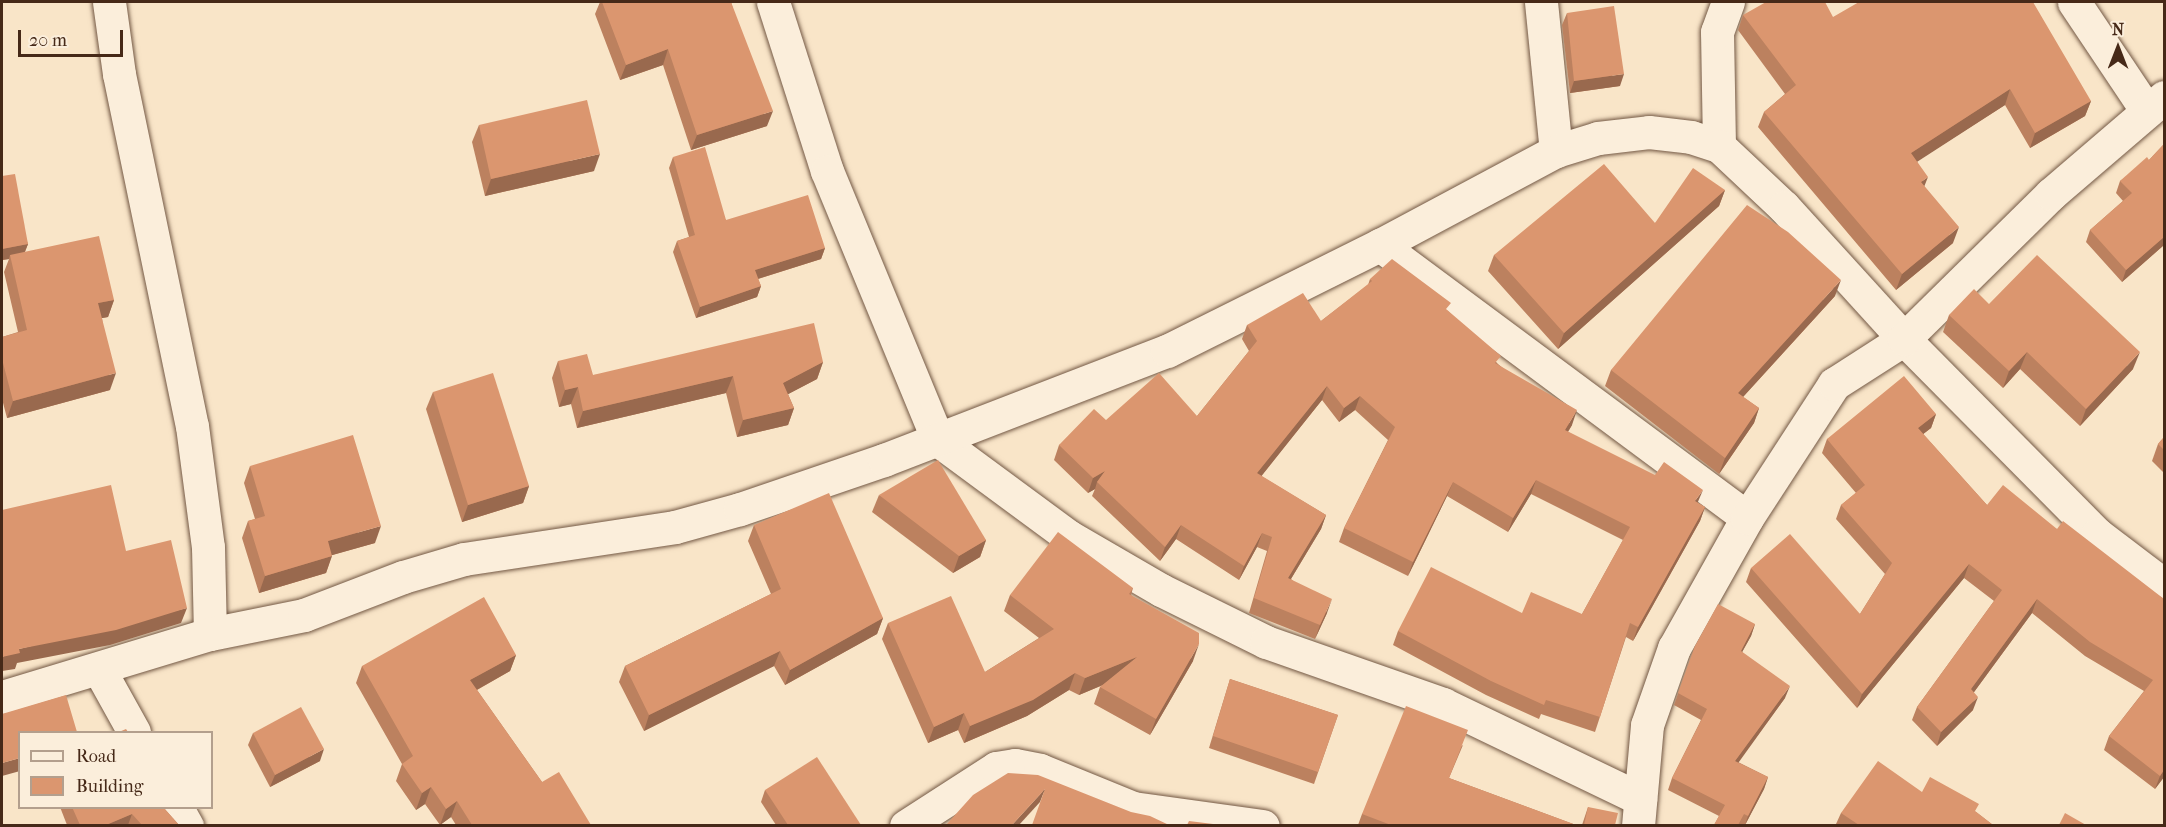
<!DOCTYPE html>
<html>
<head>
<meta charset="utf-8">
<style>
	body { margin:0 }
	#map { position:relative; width:2166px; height:827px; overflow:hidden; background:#f9e5c8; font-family:"IM FELL French Canon",serif }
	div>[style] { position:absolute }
	.roads { filter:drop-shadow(0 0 2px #735844) drop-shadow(0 0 2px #735844) }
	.street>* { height:33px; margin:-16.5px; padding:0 16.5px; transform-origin:16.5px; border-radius:16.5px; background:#fbeedb }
	.wall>* { inset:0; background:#bc815f }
	.shaded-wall>* { inset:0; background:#99694e }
	.building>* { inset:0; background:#db966f }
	span { translate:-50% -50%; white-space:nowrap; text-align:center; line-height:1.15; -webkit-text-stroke:6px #fbeedb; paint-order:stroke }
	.frame { position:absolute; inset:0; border:3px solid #462918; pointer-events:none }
	.legend { position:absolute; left:18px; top:731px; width:195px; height:78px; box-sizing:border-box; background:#fbeedb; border:2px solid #b39f8d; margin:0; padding:8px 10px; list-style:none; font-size:18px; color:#462918 }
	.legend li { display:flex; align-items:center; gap:12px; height:30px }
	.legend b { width:30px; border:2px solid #b39f8d }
	.north { position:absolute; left:2088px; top:18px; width:60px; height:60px; -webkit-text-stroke:4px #fbeedb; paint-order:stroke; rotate:0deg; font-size:16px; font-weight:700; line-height:24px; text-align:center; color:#462918 }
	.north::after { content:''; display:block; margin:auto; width:21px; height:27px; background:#462918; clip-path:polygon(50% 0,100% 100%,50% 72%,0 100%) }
	.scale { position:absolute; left:18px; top:30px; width:105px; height:27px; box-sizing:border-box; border:3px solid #462918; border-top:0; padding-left:8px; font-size:18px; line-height:21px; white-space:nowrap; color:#462918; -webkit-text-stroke:4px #fbeedb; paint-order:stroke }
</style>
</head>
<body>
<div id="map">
	<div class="roads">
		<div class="street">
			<i style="left:109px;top:2px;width:73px;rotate:82.1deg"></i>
			<i style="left:119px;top:74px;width:359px;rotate:78.3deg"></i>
			<i style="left:192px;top:426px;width:122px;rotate:82.5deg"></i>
			<i style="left:208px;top:547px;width:87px;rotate:88.7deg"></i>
			<i style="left:773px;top:2px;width:177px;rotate:72.3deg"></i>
			<i style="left:827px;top:171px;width:291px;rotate:67.6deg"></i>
			<i style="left:938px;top:440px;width:162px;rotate:36.4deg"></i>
			<i style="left:1068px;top:536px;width:108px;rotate:30.1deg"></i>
			<i style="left:1161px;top:590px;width:117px;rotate:26.3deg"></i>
			<i style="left:1266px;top:642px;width:188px;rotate:19.3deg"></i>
			<i style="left:1443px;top:704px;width:219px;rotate:25.7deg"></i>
			<i style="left:1541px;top:2px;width:150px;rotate:84.3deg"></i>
			<i style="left:2074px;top:2px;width:131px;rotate:56.2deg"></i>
			<i style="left:1719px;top:146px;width:114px;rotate:-91deg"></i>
			<i style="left:1717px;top:32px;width:32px;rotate:-70deg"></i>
			<i style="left:1380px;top:245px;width:457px;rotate:36.6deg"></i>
			<i style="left:99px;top:669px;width:72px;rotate:60.9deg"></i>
			<i style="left:2px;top:697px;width:217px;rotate:-16.9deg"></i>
			<i style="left:210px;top:634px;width:96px;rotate:-11.4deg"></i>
			<i style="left:304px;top:615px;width:106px;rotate:-21deg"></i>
			<i style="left:403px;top:577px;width:64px;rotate:-16.4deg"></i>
			<i style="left:464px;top:559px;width:213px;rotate:-8.6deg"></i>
			<i style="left:675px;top:527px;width:67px;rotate:-15.5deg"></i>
			<i style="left:740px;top:509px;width:152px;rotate:-18.8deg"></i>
			<i style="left:884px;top:460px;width:303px;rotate:-21.1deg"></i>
			<i style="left:1167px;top:351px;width:238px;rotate:-26.5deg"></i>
			<i style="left:1380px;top:245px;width:200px;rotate:-28.1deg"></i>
			<i style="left:1556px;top:151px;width:44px;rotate:-17.2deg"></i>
			<i style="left:1598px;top:138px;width:51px;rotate:-6.7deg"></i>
			<i style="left:1649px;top:132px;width:42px;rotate:6.8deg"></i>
			<i style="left:1691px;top:137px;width:29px;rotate:18deg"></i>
			<i style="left:1719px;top:146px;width:89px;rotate:43.2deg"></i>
			<i style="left:1784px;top:207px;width:178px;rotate:47.7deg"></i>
			<i style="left:1904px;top:339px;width:274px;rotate:45.3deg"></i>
			<i style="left:2097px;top:534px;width:84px;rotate:37.3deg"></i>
			<i style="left:177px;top:808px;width:21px;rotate:61deg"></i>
			<i style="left:906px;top:826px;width:107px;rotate:-32.8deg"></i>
			<i style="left:996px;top:768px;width:19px;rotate:-9deg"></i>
			<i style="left:1015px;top:765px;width:25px;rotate:11deg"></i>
			<i style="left:1040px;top:770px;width:100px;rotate:22.2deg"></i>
			<i style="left:1133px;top:808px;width:131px;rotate:7.9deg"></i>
			<i style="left:1638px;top:826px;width:101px;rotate:-84.9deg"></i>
			<i style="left:1647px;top:725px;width:82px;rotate:-70.7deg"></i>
			<i style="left:1674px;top:648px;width:149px;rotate:-60.7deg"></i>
			<i style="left:1747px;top:518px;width:160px;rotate:-57deg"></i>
			<i style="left:1834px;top:384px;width:83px;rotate:-32.7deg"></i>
			<i style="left:1904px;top:339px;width:206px;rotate:-44.6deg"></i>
			<i style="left:2051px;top:194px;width:149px;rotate:-40.6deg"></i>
		</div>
	</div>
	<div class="wall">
		<i style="clip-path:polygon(600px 2px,731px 2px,767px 126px,691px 150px,663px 65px,620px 80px,595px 14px)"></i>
		<i style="clip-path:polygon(1567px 13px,1620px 86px,1570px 93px,1562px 25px)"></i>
		<i style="clip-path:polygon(1743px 15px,1833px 17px,2091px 101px,2085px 116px,2030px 148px,2005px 105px,1917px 161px,1924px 186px,1953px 243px,1896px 290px,1758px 127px,1764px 112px,1785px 94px,1738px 30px)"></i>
		<i style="clip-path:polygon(479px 125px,594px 171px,485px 196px,472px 142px)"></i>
		<i style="clip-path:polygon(2164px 144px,2164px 245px,2122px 282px,2086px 242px,2090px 230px,2123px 201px,2116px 193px,2120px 181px,2149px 160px)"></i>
		<i style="clip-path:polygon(673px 157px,726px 220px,825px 248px,821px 259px,758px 279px,761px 286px,757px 297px,696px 318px,673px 252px,677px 241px,689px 237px,669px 168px)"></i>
		<i style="clip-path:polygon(2px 176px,28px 244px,25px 252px,114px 300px,108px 317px,102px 318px,110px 390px,7px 418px,2px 399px,2px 337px,18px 332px,4px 272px,9px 259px,2px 260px)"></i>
		<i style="clip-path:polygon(1725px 190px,1719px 206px,1558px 349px,1488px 271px,1494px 255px,1655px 223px)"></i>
		<i style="clip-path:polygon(1370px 279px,1448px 311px,1498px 364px,1572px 425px,1568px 432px,1705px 507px,1700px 521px,1633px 641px,1626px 637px,1595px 732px,1541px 714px,1539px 719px,1486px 695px,1393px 645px,1398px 631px,1522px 613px,1582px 614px,1623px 540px,1531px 494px,1508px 532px,1447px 496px,1408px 576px,1339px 542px,1344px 528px,1388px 440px,1355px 410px,1339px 422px,1322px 400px,1261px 476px,1326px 515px,1321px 529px,1291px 579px,1327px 613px,1315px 639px,1249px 613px,1267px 551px,1257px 547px,1239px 580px,1176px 539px,1160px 561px,1092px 496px,1095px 489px,1088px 493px,1054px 460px,1059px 445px,1106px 420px,1197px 416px,1249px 351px,1242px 339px,1247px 325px,1321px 321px,1368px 285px)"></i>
		<i style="clip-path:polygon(1835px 296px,1743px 397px,1759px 408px,1754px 423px,1719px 474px,1605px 386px,1611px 370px)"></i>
		<i style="clip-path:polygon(1989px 304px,2133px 369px,2080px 426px,2020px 369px,2003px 388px,1943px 332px,1949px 315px)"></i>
		<i style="clip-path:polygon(558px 361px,593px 375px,823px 362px,817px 379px,788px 394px,794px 408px,788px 425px,737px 437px,726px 393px,577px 428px,571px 404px,559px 407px,552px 378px)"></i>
		<i style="clip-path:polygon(433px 392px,529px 486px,523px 503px,462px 522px,426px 409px)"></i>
		<i style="clip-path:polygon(1936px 414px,1931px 428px,1923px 434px,1987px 505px,2057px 529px,2164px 599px,2164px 777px,2155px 789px,2104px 750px,2109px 736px,2144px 691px,2085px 656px,2032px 613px,1974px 692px,1973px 710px,1937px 746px,1912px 720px,1917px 707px,1994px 601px,1964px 578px,1857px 708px,1746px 582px,1751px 568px,1860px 614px,1885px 574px,1836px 519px,1841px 505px,1856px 493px,1822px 453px,1827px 439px)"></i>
		<i style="clip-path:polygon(2164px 437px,2164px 473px,2152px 461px,2158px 444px)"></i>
		<i style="clip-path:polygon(250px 466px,375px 543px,332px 555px,326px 573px,259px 593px,242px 538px,248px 521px,255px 519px,244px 483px)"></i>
		<i style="clip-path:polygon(879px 495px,986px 540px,980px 557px,953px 573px,872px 512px)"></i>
		<i style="clip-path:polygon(754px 525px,883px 618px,877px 634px,785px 685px,774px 666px,644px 731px,619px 682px,625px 666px,771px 594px,748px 541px)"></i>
		<i style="clip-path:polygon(1133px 588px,1131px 595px,1193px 661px,1150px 735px,1094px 704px,1100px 687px,1103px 685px,1079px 695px,1069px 690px,1027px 716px,964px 743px,958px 730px,928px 743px,882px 639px,888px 623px,985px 672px,1039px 638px,1004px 611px,1010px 595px)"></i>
		<i style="clip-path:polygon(1755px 624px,1751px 636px,1742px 652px,1785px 698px,1738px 762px,1768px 777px,1764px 789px,1745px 825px,1714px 825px,1719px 816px,1668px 790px,1672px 778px,1701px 720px,1674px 705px,1695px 646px)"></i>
		<i style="clip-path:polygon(516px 655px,510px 671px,477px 690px,542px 782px,591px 825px,456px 825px,451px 817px,440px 825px,425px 804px,416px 810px,396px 781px,402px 764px,356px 683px,362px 666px)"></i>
		<i style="clip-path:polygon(1230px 679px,1338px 715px,1314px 784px,1209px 748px)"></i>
		<i style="clip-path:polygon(253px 733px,320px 761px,270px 787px,248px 745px)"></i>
		<i style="clip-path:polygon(1463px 745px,1449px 778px,1576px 825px,1358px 825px,1362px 814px)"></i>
		<i style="clip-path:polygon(765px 790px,861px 825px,776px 825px,761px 802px)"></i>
		<i style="clip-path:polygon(1922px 792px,1976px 812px,1993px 825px,1838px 825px,1836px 824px,1841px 813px)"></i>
		<i style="clip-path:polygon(60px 807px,163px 807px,179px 825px,67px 825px)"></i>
		<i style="clip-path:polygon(1588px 807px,1615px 825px,1582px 825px)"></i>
	</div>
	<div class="shaded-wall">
		<i style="clip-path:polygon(668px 49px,663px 65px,620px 80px,626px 65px)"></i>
		<i style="clip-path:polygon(1624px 74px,1620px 86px,1570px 93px,1574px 81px)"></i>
		<i style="clip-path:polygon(2010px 89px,2005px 105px,1906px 169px,1911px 153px)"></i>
		<i style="clip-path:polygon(2091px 101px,2085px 116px,2030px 148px,2035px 133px)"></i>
		<i style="clip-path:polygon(773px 111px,767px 126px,691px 150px,697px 135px)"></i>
		<i style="clip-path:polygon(600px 154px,594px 171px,485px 196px,491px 179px)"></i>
		<i style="clip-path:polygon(1928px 177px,1922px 192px,1921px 182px)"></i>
		<i style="clip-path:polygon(1725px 190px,1719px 206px,1558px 349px,1564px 333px)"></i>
		<i style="clip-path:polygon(1959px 227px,1953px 243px,1896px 290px,1902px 274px)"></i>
		<i style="clip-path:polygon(2164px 237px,2164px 245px,2122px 282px,2126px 270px)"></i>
		<i style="clip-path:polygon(28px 244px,23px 256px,10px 255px,9px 259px,2px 260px,2px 249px)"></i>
		<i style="clip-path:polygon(825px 248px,821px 259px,751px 281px,755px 270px)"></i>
		<i style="clip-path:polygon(1841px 280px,1835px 296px,1732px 409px,1738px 393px)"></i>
		<i style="clip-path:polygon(761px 286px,757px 297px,696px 318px,700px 307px)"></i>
		<i style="clip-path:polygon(114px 300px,108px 317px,91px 320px,98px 303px)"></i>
		<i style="clip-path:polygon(2027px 352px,2020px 369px,2003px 388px,2009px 371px)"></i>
		<i style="clip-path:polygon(2140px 352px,2133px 369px,2080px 426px,2086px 409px)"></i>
		<i style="clip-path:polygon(823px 362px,817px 379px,777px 400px,783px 383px)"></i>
		<i style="clip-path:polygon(116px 373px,110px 390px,7px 418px,13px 401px)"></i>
		<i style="clip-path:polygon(733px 376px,726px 393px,577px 428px,583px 411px)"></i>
		<i style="clip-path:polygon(1327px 386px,1322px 400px,1252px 488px,1257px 473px)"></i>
		<i style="clip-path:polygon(578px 387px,571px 404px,559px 407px,565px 390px)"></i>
		<i style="clip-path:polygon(1360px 396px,1355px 410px,1339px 422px,1344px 408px)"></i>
		<i style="clip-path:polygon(794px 408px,788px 425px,737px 437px,743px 420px)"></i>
		<i style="clip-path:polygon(1759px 408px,1754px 423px,1719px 474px,1725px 458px)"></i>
		<i style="clip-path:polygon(1577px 410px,1572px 425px,1560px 444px,1565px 430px)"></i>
		<i style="clip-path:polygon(1936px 414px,1931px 428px,1913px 442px,1918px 428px)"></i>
		<i style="clip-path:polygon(1105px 471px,1097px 482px,1095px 489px,1088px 493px,1093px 478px)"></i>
		<i style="clip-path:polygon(1536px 480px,1531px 494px,1508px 532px,1513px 518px)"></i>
		<i style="clip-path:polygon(1453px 482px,1447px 496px,1408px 576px,1413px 562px)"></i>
		<i style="clip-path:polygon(529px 486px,523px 503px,462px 522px,468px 505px)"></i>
		<i style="clip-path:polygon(1703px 490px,1697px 504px,1695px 501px)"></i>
		<i style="clip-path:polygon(1705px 507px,1700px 521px,1633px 641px,1638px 627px)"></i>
		<i style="clip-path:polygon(1326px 515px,1321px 529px,1283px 592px,1288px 578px)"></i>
		<i style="clip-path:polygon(1181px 525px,1176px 539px,1160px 561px,1165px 547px)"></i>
		<i style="clip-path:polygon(381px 526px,375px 543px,322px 558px,328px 541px)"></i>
		<i style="clip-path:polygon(1262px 533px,1257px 547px,1239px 580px,1244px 566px)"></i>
		<i style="clip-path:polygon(986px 540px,980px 557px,953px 573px,959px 556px)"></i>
		<i style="clip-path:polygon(332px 556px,326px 573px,259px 593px,265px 576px)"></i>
		<i style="clip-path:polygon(1969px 564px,1964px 578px,1857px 708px,1862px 694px)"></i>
		<i style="clip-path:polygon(1332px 599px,1327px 613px,1315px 639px,1320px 625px)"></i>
		<i style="clip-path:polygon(2037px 599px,2032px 613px,1966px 703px,1971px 689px)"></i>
		<i style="clip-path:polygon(187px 608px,181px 623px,110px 645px,17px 663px,15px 669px,2px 671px,2px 657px,19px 649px)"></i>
		<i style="clip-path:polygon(883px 618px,877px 634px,785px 685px,790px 670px)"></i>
		<i style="clip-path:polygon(1755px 624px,1751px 636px,1736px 663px,1741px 651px)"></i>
		<i style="clip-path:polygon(1199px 644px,1193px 661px,1150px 735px,1156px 719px)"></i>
		<i style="clip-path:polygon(780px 651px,774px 666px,644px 731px,649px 715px)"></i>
		<i style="clip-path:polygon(516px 655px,510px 671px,464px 697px,470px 680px)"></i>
		<i style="clip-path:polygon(1137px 657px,1131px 673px,1079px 695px,1085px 678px)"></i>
		<i style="clip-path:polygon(1075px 673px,1069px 690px,1027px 716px,964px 743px,970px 726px)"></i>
		<i style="clip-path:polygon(1790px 686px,1785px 698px,1731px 773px,1735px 761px)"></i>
		<i style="clip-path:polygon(1978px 697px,1973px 710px,1937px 746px,1941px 732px)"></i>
		<i style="clip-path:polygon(964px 713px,958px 730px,928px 743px,934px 727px)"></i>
		<i style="clip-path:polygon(324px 749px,320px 761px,270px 787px,275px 775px)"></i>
		<i style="clip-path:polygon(20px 758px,20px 771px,2px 776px,2px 763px)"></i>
		<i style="clip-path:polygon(2164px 770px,2164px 777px,2155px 789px,2160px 776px)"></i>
		<i style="clip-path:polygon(1768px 777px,1764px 789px,1745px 825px,1748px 816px)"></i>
		<i style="clip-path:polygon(431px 787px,425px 804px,416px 810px,422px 793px)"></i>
		<i style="clip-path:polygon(1045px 789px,1040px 802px,1019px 825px,1012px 825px)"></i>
		<i style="clip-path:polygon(457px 801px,451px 817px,440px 825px,446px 809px)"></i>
		<i style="clip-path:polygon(132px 814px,128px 825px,106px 825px)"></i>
	</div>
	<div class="building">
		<i style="clip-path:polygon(602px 2px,731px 2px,773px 111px,697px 135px,668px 49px,626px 65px)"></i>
		<i style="clip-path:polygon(1766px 2px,1825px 2px,1833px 17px,1859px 2px,2033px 2px,2091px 101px,2035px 133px,2010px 89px,1911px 153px,1928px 177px,1921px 182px,1959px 227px,1902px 274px,1764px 112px,1796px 85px,1743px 15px)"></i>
		<i style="clip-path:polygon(1614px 6px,1624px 74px,1574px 81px,1567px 13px)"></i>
		<i style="clip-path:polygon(587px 100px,600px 154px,491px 179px,479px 125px)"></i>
		<i style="clip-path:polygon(2164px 144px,2164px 237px,2126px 270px,2090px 230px,2132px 193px,2120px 181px,2147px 157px,2149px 160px)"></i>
		<i style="clip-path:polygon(705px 147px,726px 220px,808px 195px,825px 248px,755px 270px,761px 286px,700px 307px,677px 241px,695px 235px,673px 157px)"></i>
		<i style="clip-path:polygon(1604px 164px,1655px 223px,1693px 168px,1725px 190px,1564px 333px,1494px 255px)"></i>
		<i style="clip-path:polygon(15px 174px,28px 244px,2px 249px,2px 176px)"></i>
		<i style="clip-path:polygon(1747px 205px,1788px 232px,1841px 280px,1738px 393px,1759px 408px,1725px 458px,1611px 370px)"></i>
		<i style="clip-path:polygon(99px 236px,114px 300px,98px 303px,116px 373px,13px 401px,2px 359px,2px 337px,27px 330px,10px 255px)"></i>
		<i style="clip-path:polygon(2037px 255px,2140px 352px,2086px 409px,2027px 352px,2009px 371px,1949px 315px,1974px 289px,1989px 304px)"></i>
		<i style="clip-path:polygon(1392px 259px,1451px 303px,1446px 309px,1501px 356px,1495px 363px,1577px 410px,1565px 430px,1655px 475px,1664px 462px,1703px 490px,1695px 501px,1705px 507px,1638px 627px,1630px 623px,1600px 717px,1546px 700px,1544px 705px,1491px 681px,1398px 631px,1431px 567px,1522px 613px,1531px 592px,1582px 614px,1630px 527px,1536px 480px,1513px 518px,1453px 482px,1413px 562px,1344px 528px,1395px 427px,1360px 396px,1344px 408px,1327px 386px,1257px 473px,1326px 515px,1288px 578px,1332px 599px,1320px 625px,1254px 598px,1272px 537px,1262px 533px,1244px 566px,1181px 525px,1165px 547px,1097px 482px,1105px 471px,1093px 478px,1059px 445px,1094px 409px,1106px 420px,1159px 373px,1197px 416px,1257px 341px,1247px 325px,1303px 293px,1321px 321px,1372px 281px,1370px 279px)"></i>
		<i style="clip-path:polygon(814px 323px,823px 362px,783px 383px,794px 408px,743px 420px,733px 376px,583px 411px,578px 387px,565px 390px,558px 361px,587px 354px,593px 375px)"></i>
		<i style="clip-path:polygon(493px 373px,529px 486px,468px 505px,433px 392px)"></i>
		<i style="clip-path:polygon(1904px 376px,1936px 414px,1918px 428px,1987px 505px,2003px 485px,2057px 529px,2063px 521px,2164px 599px,2164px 770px,2160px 776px,2109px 736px,2153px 680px,2090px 642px,2037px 599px,1971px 689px,1978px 697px,1941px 732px,1917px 707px,2002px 590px,1969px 564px,1862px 694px,1751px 568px,1790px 534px,1860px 614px,1892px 563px,1841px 505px,1865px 485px,1827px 439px)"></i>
		<i style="clip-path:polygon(353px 435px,381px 526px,328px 541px,332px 556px,265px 576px,248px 521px,265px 516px,250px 466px)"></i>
		<i style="clip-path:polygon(2164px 437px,2164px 450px,2158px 444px)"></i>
		<i style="clip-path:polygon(938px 460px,986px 540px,959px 556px,879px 495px)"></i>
		<i style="clip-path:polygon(111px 485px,126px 551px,171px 540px,187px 608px,116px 630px,19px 649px,20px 653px,2px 657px,2px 507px,2px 510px)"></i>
		<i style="clip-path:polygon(829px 493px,883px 618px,790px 670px,780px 651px,649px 715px,625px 666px,781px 589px,754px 525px)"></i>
		<i style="clip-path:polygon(1058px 532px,1133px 588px,1129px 594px,1199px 633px,1199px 644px,1156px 719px,1100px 687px,1137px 657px,1085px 678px,1075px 673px,1033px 700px,970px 726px,964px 713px,934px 727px,888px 623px,951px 596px,985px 672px,1054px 629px,1010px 595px)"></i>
		<i style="clip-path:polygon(484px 597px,516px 655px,470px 680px,542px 782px,559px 772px,591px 825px,472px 825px,457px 801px,446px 809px,431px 787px,422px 793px,402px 764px,413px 756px,362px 666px)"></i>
		<i style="clip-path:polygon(1718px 604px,1755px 624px,1741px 651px,1790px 686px,1735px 761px,1768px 777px,1748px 816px,1744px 814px,1738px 825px,1714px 825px,1725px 805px,1672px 778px,1707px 709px,1678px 693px,1695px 646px)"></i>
		<i style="clip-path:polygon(1230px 679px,1338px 715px,1318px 772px,1213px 736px)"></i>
		<i style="clip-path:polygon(66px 695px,77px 732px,20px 732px,20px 758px,2px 763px,2px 714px)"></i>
		<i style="clip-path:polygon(1406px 706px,1468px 730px,1449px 778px,1576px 825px,1391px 825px,1362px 814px)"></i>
		<i style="clip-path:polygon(301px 707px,324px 749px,275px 775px,253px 733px)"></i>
		<i style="clip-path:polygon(126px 729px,128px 732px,119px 732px)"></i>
		<i style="clip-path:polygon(817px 757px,861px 825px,788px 825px,765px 790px)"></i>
		<i style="clip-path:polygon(1878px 761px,1922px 792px,1930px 777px,1979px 804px,1975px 811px,1993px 825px,1859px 825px,1841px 813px)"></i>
		<i style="clip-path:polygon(1008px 773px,1038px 775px,1131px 812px,1150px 816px,1169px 825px,1032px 825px,1045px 789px,1012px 825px,946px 825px,973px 795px)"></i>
		<i style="clip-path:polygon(72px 807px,163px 807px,179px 825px,142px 825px,132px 814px,106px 825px,80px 825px)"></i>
		<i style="clip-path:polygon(1588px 807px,1618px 813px,1615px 825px,1584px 825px)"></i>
		<i style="clip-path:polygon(2065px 813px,2086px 825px,2059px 825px)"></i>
		<i style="clip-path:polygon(1189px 821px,1221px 825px,1187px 825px)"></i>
	</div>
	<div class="frame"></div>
	<ul class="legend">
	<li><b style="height:8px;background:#fbeedb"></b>Road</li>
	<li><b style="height:16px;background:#db966f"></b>Building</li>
	</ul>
	<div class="north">N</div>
	<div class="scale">20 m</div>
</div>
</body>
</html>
